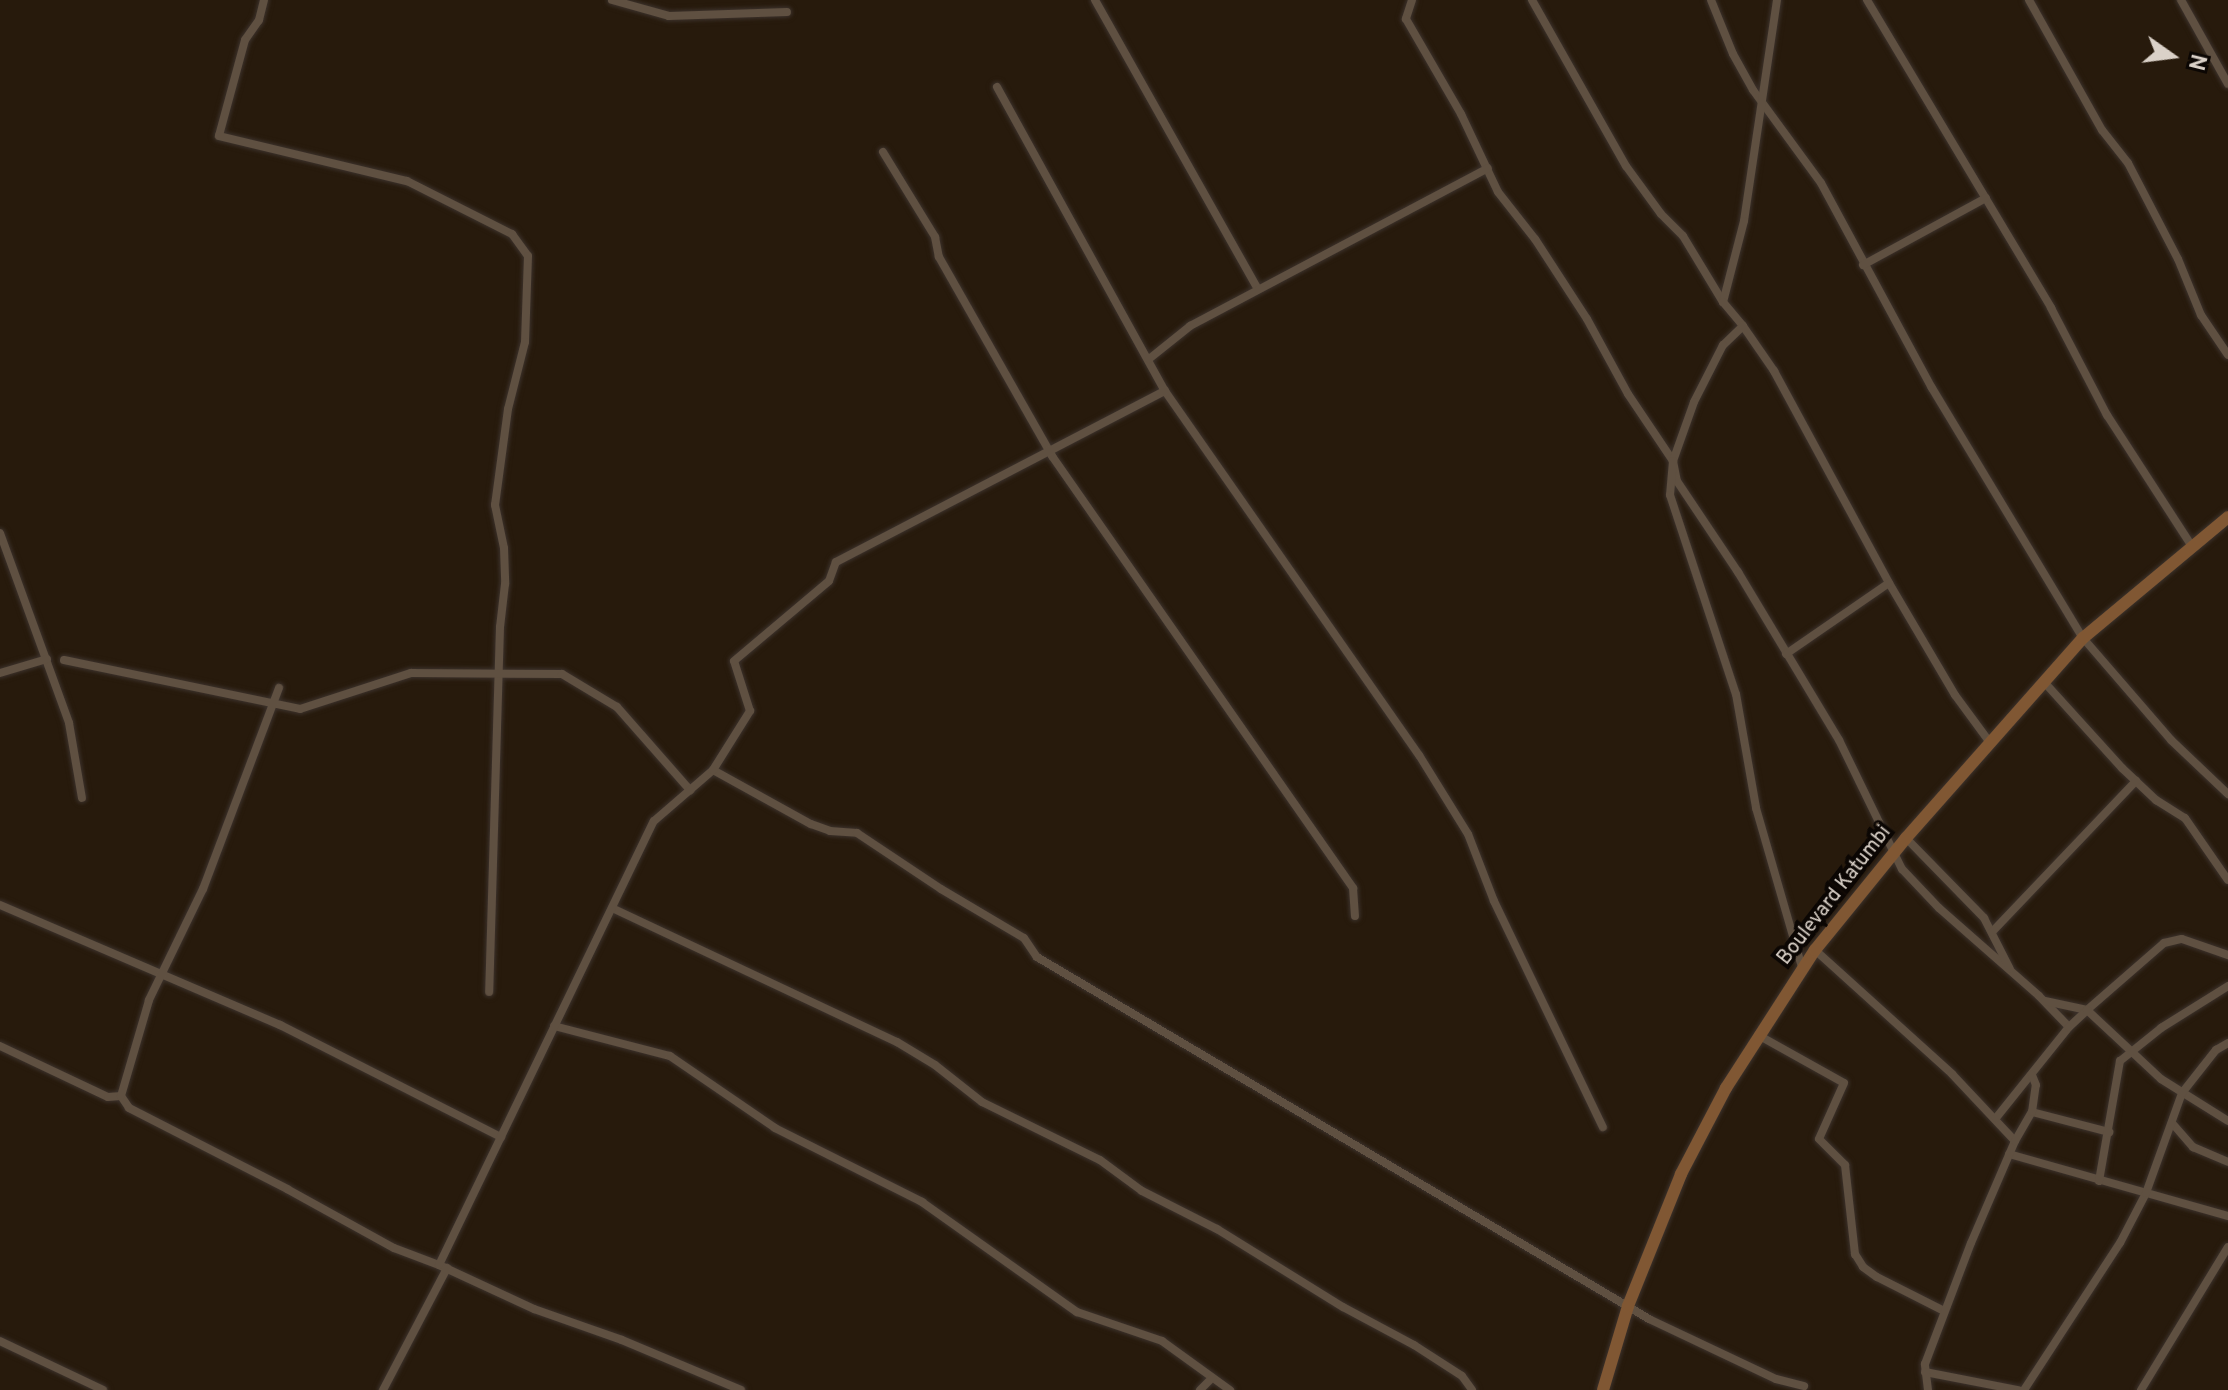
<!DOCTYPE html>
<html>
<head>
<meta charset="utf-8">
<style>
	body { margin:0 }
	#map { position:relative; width:2228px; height:1390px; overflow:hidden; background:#271a0c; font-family:Overpass,sans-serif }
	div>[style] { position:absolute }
	.roads { filter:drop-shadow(0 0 2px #3c322c) drop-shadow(0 0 2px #3c322c) }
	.street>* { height:8px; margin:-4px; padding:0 4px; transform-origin:4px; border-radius:4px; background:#5f5041 }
	.secondary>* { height:12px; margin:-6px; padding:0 6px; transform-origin:6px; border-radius:6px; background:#805733 }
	span { translate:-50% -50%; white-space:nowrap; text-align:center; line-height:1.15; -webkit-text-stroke:8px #0b0603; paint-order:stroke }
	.street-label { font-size:20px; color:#dad1c8 }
	.north { position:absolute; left:2132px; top:16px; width:80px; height:80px; -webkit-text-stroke:6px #0b0603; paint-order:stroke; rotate:104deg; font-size:22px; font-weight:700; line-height:32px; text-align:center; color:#dad1c8 }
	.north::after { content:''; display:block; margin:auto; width:28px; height:36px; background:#dad1c8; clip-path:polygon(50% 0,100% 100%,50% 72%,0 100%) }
</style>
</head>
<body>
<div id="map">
	<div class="roads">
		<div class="street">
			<i style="left:264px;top:0;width:21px;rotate:104deg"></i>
			<i style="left:259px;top:20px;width:24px;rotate:125deg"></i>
			<i style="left:245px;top:40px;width:99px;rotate:105.2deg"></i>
			<i style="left:219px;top:136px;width:193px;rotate:13.5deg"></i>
			<i style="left:407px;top:181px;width:118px;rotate:26.8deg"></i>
			<i style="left:512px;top:234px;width:27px;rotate:54deg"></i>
			<i style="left:528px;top:256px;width:86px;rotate:92deg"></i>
			<i style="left:525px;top:342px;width:69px;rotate:104.2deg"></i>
			<i style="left:508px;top:409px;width:97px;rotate:97.7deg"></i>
			<i style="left:495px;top:505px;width:44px;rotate:78.2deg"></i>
			<i style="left:504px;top:548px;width:36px;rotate:88deg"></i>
			<i style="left:505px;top:584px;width:43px;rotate:96.6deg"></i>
			<i style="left:500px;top:627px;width:365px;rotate:91.7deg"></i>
			<i style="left:612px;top:0;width:59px;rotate:15.7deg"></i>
			<i style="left:669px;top:16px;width:118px;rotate:-1.9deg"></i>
			<i style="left:1095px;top:0;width:332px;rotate:60.6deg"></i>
			<i style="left:1412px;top:0;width:20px;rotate:108deg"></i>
			<i style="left:1406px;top:19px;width:110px;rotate:59.9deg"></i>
			<i style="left:1461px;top:114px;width:86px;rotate:64.6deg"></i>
			<i style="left:1498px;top:192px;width:60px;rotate:51.8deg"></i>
			<i style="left:1535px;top:239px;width:95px;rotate:57deg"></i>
			<i style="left:1587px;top:319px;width:85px;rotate:61.3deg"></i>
			<i style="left:1628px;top:394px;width:81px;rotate:56.1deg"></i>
			<i style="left:1673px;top:461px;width:20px;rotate:79deg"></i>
			<i style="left:1677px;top:481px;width:110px;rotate:56.2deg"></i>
			<i style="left:1738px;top:572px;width:196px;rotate:59deg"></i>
			<i style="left:1839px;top:740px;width:144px;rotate:64deg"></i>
			<i style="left:1902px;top:869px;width:54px;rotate:46.5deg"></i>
			<i style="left:1939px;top:908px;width:133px;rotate:41.3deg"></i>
			<i style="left:2039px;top:996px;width:43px;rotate:45.9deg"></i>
			<i style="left:1532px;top:0;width:191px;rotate:60.5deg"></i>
			<i style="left:1626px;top:166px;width:59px;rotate:53.9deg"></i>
			<i style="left:1661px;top:214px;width:31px;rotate:45deg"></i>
			<i style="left:1683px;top:236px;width:77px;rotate:58.8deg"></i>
			<i style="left:1711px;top:0;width:58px;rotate:67.8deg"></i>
			<i style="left:1733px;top:54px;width:41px;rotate:60.9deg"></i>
			<i style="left:1753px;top:90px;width:115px;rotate:53.8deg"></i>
			<i style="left:1821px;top:183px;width:233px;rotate:61.6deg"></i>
			<i style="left:1932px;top:388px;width:292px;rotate:58.9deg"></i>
			<i style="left:2083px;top:638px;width:135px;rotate:49.2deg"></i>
			<i style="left:2171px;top:740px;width:79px;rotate:43.5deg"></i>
			<i style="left:1777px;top:0;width:223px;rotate:98.5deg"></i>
			<i style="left:1744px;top:221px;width:84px;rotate:104.5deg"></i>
			<i style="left:1723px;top:302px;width:31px;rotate:50deg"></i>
			<i style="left:1743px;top:326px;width:28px;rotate:136deg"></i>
			<i style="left:1723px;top:345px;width:64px;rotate:117deg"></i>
			<i style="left:1694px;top:402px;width:63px;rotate:109.6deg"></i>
			<i style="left:1673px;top:461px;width:34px;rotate:95deg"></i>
			<i style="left:1670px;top:495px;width:210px;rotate:71.7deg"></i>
			<i style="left:1736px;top:694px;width:116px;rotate:80deg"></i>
			<i style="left:1756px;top:808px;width:166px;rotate:73.9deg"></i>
			<i style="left:1867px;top:0;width:359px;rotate:59.1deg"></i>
			<i style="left:2051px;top:308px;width:121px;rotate:62.4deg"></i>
			<i style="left:2107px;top:415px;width:155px;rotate:57.1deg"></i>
			<i style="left:2029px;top:0;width:149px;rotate:60.7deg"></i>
			<i style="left:2102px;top:130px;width:42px;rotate:51.8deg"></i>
			<i style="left:2128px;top:163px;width:108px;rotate:62.5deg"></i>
			<i style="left:2178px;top:259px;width:61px;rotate:67.7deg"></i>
			<i style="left:2201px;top:315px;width:48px;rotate:56deg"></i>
			<i style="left:2181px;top:0;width:96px;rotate:60.8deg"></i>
			<i style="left:997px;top:87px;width:347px;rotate:61.1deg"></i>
			<i style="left:1165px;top:391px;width:444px;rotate:55.1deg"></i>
			<i style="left:1419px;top:755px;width:93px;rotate:58.2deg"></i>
			<i style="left:1468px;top:834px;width:72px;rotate:68.8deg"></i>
			<i style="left:1494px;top:901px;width:251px;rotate:64.3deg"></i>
			<i style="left:883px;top:152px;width:100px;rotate:58.5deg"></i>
			<i style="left:935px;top:237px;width:20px;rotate:79deg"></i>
			<i style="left:939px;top:257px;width:229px;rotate:60.4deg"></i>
			<i style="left:1052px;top:456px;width:527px;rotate:55.13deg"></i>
			<i style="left:1353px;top:888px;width:28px;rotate:86deg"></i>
			<i style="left:1863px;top:265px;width:140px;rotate:-28.6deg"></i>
			<i style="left:1743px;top:326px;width:55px;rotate:55.4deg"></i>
			<i style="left:1774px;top:371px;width:241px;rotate:61.5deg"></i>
			<i style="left:1889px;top:583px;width:130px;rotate:59.5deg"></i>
			<i style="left:1955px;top:695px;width:61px;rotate:53.7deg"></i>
			<i style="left:1149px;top:359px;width:53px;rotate:-38.8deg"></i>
			<i style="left:1190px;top:326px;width:337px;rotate:-27.9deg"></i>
			<i style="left:0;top:533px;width:202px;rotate:70deg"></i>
			<i style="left:69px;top:723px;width:76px;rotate:80.2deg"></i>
			<i style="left:1786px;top:654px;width:125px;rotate:-34.6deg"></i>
			<i style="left:64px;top:660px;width:241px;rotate:11.7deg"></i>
			<i style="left:300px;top:709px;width:117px;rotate:-18deg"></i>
			<i style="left:411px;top:673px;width:151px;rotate:0.4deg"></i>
			<i style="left:562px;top:674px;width:64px;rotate:31deg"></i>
			<i style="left:617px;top:707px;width:111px;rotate:48.7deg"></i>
			<i style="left:0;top:673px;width:49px;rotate:-16.6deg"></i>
			<i style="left:2045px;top:683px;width:115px;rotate:47.8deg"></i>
			<i style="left:2122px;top:768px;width:47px;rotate:43.3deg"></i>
			<i style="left:2156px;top:800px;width:34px;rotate:32deg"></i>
			<i style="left:2185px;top:818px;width:75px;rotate:55.3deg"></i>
			<i style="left:713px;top:770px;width:112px;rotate:28.9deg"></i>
			<i style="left:811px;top:824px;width:20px;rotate:20deg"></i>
			<i style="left:830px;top:831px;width:27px;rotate:4deg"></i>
			<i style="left:857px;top:833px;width:101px;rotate:33.7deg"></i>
			<i style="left:941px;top:889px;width:96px;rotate:30.6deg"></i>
			<i style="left:1024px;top:938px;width:23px;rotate:56deg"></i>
			<i style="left:1037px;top:957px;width:711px;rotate:30.6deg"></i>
			<i style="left:1649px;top:1319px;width:140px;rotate:25.3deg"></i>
			<i style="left:1776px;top:1379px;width:29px;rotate:14deg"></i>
			<i style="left:1906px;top:838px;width:112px;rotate:45.7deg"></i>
			<i style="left:1984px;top:918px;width:57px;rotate:63deg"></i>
			<i style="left:0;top:905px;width:305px;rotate:23.2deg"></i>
			<i style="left:280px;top:1025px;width:248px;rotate:26.9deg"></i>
			<i style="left:612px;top:908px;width:315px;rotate:25.2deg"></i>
			<i style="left:897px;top:1042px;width:44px;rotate:31.2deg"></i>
			<i style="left:935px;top:1065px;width:60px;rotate:38.2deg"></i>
			<i style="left:982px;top:1102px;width:131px;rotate:26.2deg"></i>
			<i style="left:1100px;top:1160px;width:52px;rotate:36.4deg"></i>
			<i style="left:1142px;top:1191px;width:84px;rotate:26.9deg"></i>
			<i style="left:1217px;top:1229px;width:148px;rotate:31.8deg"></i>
			<i style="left:1343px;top:1307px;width:81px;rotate:28.2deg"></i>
			<i style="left:1414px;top:1345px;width:57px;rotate:32.9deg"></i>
			<i style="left:1462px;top:1376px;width:17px;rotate:54deg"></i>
			<i style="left:1992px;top:932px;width:209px;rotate:-46.4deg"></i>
			<i style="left:1815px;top:950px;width:185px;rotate:42.1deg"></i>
			<i style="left:1952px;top:1074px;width:92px;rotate:46.8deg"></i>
			<i style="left:2045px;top:1001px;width:43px;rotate:12.1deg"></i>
			<i style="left:2087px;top:1010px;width:102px;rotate:-41deg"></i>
			<i style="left:2164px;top:943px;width:18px;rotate:-13deg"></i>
			<i style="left:2182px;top:939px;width:49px;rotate:19.2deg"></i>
			<i style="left:554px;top:1026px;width:120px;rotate:14.5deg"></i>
			<i style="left:670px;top:1056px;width:127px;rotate:34.4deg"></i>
			<i style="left:775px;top:1128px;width:165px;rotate:26.7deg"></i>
			<i style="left:922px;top:1202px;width:190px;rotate:35.4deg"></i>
			<i style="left:1077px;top:1312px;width:90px;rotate:18.8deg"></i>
			<i style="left:1162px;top:1341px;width:84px;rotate:35.8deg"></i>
			<i style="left:1758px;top:1035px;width:98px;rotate:29.2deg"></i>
			<i style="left:1844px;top:1083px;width:61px;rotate:114.1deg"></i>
			<i style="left:1819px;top:1139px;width:37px;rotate:45deg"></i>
			<i style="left:1845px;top:1165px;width:90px;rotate:83.6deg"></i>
			<i style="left:1855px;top:1254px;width:15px;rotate:58deg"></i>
			<i style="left:1863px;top:1267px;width:17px;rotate:36deg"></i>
			<i style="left:1877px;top:1277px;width:75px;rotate:26.9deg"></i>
			<i style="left:0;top:1046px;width:119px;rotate:25.3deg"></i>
			<i style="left:108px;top:1097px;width:13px;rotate:-4deg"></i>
			<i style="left:121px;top:1096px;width:14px;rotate:56deg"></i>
			<i style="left:129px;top:1108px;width:178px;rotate:27.1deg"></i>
			<i style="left:287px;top:1189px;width:122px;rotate:28.9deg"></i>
			<i style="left:394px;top:1248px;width:48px;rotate:20.7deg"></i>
			<i style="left:439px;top:1265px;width:105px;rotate:24.9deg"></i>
			<i style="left:534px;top:1309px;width:93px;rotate:19.4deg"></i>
			<i style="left:622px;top:1340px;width:129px;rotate:22.8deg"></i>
			<i style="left:121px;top:1096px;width:100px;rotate:-73.7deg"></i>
			<i style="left:149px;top:1000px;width:123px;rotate:-64.1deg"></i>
			<i style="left:203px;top:889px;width:215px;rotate:-69.3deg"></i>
			<i style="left:2032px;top:1112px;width:80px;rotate:14.6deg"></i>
			<i style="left:1996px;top:1118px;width:117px;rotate:-51.3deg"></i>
			<i style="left:2069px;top:1027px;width:25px;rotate:-43deg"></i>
			<i style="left:2087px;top:1010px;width:101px;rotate:43deg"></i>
			<i style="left:2161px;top:1079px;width:79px;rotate:32.1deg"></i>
			<i style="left:2172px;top:1123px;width:32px;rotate:49deg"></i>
			<i style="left:2193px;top:1147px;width:38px;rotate:23deg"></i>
			<i style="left:2009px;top:1154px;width:228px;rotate:15.8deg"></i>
			<i style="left:2099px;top:1181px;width:122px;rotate:-80.1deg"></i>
			<i style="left:2120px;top:1061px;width:53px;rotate:-38.8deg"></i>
			<i style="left:2161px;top:1028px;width:79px;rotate:-32.1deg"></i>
			<i style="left:439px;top:1265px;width:493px;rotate:-64.2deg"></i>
			<i style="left:654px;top:821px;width:78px;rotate:-40.8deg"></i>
			<i style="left:713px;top:770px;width:70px;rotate:-57.9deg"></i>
			<i style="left:750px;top:711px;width:52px;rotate:-107.7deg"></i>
			<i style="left:734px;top:661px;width:124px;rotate:-40.1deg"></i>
			<i style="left:829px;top:581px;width:20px;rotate:-70deg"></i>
			<i style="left:836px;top:562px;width:371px;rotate:-27.5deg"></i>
			<i style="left:0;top:1341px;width:114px;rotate:25.4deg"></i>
			<i style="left:1925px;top:1372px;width:95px;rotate:11deg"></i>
			<i style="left:383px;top:1390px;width:138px;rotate:-62.3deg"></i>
			<i style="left:1200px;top:1390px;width:17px;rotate:-45deg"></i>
			<i style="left:1928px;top:1390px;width:26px;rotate:-97deg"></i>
			<i style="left:1925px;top:1364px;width:129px;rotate:-69.2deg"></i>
			<i style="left:1971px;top:1243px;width:111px;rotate:-66.7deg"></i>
			<i style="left:2015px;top:1141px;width:34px;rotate:-60deg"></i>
			<i style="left:2032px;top:1112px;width:27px;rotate:-82deg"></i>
			<i style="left:2036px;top:1085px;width:11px;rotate:-112deg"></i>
			<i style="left:2024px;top:1390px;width:176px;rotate:-56.9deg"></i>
			<i style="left:2120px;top:1243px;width:56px;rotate:-62.5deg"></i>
			<i style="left:2146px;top:1193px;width:106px;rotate:-70.2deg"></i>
			<i style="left:2182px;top:1093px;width:55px;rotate:-51.7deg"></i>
			<i style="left:2216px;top:1050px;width:14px;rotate:-30deg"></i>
			<i style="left:2141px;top:1390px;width:167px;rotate:-58.7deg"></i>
		</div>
		<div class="secondary">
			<i style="left:1603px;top:1390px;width:88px;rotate:-73.4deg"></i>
			<i style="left:1628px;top:1306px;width:142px;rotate:-68.1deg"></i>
			<i style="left:1681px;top:1174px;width:97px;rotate:-62.4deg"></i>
			<i style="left:1726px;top:1088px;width:164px;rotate:-57.2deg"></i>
			<i style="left:1815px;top:950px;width:144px;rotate:-50.9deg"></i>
			<i style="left:1906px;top:838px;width:267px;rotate:-48.5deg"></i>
			<i style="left:2083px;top:638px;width:189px;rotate:-39.8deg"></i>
		</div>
	</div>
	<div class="street-label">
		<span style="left:1835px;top:896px;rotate:-52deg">Boulevard Katumbi</span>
	</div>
	<div class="north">N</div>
</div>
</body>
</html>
